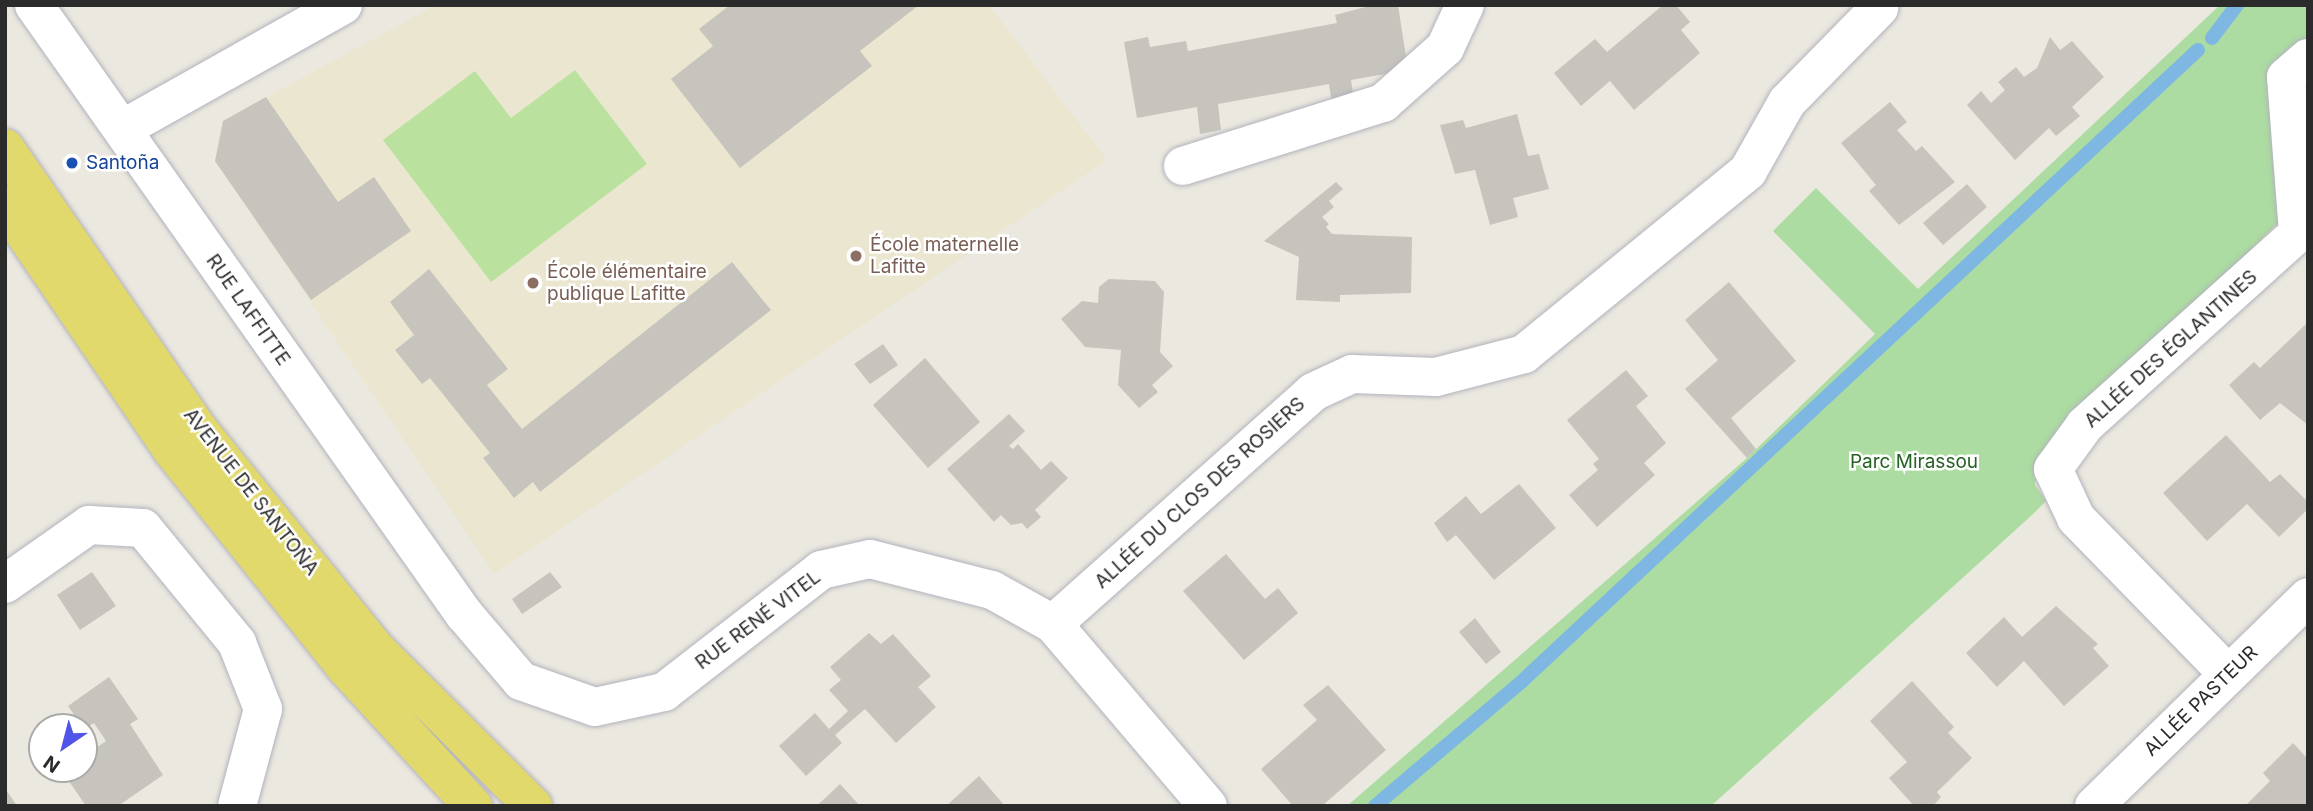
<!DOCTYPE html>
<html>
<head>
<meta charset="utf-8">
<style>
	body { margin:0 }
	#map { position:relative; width:2313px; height:811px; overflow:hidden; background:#ebe8df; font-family:Inter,sans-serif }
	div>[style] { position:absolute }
	.education>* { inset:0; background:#ebe6d0 }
	.green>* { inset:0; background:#acdca1 }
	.pitch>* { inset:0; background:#bae29e }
	.stream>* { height:14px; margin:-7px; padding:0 7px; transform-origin:7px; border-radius:7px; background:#7db7e2 }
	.building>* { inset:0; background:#c7c4be }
	.roads { filter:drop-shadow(0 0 2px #b2b2bd) drop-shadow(0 0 2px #b2b2bd) }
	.minor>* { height:38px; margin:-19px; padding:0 19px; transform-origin:19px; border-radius:19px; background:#fff }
	.major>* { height:38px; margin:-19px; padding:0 19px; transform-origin:19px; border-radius:19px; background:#e2d96d }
	.dots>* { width:19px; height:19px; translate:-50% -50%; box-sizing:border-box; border:4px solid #fff; border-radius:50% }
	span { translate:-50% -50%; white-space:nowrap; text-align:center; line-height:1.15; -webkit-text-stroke:5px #fff; paint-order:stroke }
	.transit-label { font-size:19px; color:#164399 }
	.left { translate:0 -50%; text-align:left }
	.education-label { font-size:19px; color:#785e54 }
	.street-label { font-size:19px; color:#2b2b2b }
	.park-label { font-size:19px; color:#256122 }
	.frame { position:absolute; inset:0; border:7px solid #2b2b2b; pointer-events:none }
	.north { position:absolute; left:28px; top:713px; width:70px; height:70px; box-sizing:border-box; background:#fff; border:2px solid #aaa; border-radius:50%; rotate:215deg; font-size:19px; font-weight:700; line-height:28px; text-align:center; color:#2b2b2b }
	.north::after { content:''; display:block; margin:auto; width:24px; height:32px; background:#5054e7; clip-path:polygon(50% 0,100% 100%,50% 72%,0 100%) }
</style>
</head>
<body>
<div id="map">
	<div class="education">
		<i style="clip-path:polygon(436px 5px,989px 5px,1107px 160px,494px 574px,215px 161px,223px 121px)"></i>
	</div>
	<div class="green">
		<i style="clip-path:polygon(2220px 5px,2308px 5px,2308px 224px,2280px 221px,2038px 458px,2035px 485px,2046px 501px,2032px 515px,1711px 806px,1347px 806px,1747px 458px,1875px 334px,1773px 231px,1816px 188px,1918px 289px)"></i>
	</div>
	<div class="pitch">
		<i style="clip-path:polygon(575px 70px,647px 164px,491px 282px,383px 140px,475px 71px,511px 118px)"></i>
	</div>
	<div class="stream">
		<i style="left:2212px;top:38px;width:41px;rotate:-52.9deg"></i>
		<i style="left:1375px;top:806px;width:189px;rotate:-40.3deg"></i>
		<i style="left:1519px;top:684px;width:929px;rotate:-43.04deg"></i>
	</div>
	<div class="building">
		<i style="clip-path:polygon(730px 5px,919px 5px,860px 51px,872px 66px,740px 168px,671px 79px,713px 46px,699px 29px)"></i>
		<i style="clip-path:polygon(1373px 5px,1398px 5px,1408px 70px,1351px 80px,1355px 106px,1333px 109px,1329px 84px,1218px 104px,1221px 130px,1200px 134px,1197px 107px,1137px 118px,1124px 42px,1148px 37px,1150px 47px,1186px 41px,1188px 51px,1337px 23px,1335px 15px)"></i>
		<i style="clip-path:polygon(1663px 5px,1676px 5px,1690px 22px,1681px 30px,1700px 53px,1634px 110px,1610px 81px,1581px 106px,1554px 73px,1595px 39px,1607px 52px)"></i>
		<i style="clip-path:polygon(2050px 37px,2060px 50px,2072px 41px,2104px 77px,2072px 107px,2080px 116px,2056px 136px,2049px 128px,2015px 160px,1967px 105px,1981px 91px,1991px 103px,2005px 90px,1998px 82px,2016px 67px,2024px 77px,2037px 68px)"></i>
		<i style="clip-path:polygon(266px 97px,338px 202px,374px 177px,411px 231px,311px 300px,215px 161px,223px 121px)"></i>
		<i style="clip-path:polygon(1890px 102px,1907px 122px,1897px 130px,1916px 151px,1922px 146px,1955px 182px,1899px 225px,1869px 191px,1876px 185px,1841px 143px)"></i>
		<i style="clip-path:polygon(1517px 114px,1528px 156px,1539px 154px,1549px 189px,1513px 198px,1518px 217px,1490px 225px,1475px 170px,1455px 174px,1440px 125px,1463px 120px,1466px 128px)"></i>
		<i style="clip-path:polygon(1336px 182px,1343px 189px,1329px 201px,1334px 207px,1322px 217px,1329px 224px,1326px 227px,1332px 234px,1412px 237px,1411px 293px,1340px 295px,1340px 302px,1296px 300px,1299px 257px,1264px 241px)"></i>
		<i style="clip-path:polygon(1967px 184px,1987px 207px,1943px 245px,1923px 223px)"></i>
		<i style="clip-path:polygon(732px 262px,771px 310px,540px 492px,533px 482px,514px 498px,483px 458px,490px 453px,430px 378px,422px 384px,395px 350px,414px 335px,390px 302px,429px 269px,508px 369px,487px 385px,522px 429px)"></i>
		<i style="clip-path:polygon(1109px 279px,1155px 281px,1164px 292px,1160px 352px,1173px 366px,1152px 385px,1158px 392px,1139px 408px,1118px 385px,1121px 350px,1085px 347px,1061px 319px,1082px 301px,1098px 303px,1099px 287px)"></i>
		<i style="clip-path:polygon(1729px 282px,1796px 361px,1731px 418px,1756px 449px,1747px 458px,1685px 389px,1718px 360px,1685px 320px)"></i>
		<i style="clip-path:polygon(2306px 324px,2308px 425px,2280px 403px,2260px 420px,2229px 385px,2254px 362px,2260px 368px)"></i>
		<i style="clip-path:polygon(883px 344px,898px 365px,870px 384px,854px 364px)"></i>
		<i style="clip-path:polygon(925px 358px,980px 422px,928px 468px,873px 405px)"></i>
		<i style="clip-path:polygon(1626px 370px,1648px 396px,1636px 406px,1666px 443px,1644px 463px,1655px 475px,1597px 527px,1569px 495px,1598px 470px,1593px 464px,1599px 459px,1567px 420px)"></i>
		<i style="clip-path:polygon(1009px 414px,1025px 431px,1009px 446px,1013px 449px,1018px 444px,1041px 470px,1051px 461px,1068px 478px,1035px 510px,1041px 517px,1027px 529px,1022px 523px,1011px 525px,1001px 515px,994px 522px,947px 469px)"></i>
		<i style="clip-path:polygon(2226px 435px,2270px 482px,2280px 474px,2308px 502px,2308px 509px,2279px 537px,2247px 504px,2207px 541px,2163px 493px)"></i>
		<i style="clip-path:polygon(1519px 484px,1556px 528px,1494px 580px,1456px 535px,1447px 542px,1434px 523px,1466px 496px,1481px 514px)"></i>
		<i style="clip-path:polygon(1226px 554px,1265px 599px,1278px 588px,1298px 613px,1244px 660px,1183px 591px)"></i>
		<i style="clip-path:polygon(92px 572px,116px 606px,80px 630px,57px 595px)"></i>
		<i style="clip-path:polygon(550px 572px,562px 587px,522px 614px,512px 599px)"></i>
		<i style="clip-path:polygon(2056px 606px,2098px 644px,2093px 648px,2109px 666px,2064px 706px,2024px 661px,1997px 687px,1966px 653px,2004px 617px,2022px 637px)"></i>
		<i style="clip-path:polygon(1475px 618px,1501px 652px,1486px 664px,1459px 632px)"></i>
		<i style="clip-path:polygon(869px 633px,881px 644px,893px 634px,931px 676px,918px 687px,936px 707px,896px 743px,865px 709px,835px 735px,842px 743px,806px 776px,779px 746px,815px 713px,829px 729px,848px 711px,829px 690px,841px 680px,830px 667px)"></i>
		<i style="clip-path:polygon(109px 677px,138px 719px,130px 724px,163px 775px,118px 806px,86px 806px,62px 771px,84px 769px,84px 756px,106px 741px,94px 723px,84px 729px,68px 706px)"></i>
		<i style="clip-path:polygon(1912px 681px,1954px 727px,1948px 733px,1972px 758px,1937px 792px,1941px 797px,1933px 806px,1914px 806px,1889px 778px,1907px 762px,1870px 721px)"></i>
		<i style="clip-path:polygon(1328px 685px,1386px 750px,1322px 806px,1293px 806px,1261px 769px,1317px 720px,1303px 705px)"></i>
		<i style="clip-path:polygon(2293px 743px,2308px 759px,2308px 806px,2245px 806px,2270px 781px,2263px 773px)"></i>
		<i style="clip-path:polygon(979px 776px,1005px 806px,946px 806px)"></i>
		<i style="clip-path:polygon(840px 784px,860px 806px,816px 806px,822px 801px)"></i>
		<i style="clip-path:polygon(5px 788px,17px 806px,5px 806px)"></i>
	</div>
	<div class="roads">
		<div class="minor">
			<i style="left:34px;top:5px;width:746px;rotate:54.78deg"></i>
			<i style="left:464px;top:614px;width:88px;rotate:49.6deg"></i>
			<i style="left:521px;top:681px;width:78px;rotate:19.4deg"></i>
			<i style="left:595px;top:707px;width:71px;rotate:-12.3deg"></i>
			<i style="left:664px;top:692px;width:199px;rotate:-37.8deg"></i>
			<i style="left:821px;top:570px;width:50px;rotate:-12.7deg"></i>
			<i style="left:870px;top:559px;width:126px;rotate:14.3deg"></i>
			<i style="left:992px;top:590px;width:70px;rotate:29.1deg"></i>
			<i style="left:1053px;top:624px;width:239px;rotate:49.6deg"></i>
			<i style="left:124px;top:128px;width:251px;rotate:-29.3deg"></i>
			<i style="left:1183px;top:166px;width:210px;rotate:-17.5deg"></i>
			<i style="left:1383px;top:103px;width:83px;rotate:-41.6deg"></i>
			<i style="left:1445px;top:48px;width:47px;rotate:-65.1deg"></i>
			<i style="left:5px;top:584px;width:103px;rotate:-35.1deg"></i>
			<i style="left:89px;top:525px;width:54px;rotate:3.2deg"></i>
			<i style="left:143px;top:528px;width:149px;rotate:50.7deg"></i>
			<i style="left:237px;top:643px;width:71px;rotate:68.5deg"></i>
			<i style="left:263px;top:709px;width:100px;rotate:105deg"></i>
			<i style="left:1053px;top:624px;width:348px;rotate:-41.7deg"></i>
			<i style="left:1313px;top:392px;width:43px;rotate:-24.8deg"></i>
			<i style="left:1352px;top:374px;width:84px;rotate:2deg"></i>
			<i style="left:1436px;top:377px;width:91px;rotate:-14.6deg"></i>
			<i style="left:1524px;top:354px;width:289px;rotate:-39.2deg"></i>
			<i style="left:1748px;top:171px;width:79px;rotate:-60.5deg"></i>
			<i style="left:1787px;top:102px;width:132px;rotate:-45.6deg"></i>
			<i style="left:2228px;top:674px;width:218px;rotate:-134.3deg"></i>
			<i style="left:2076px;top:518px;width:54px;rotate:-115.1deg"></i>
			<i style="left:2053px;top:469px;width:54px;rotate:-54deg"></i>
			<i style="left:2085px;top:425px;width:287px;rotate:-42deg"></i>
			<i style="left:2298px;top:233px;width:156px;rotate:-94.4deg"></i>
			<i style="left:2286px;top:77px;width:29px;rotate:-41deg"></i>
			<i style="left:2094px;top:806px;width:299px;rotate:-44.3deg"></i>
		</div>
		<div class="major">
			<i style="left:5px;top:148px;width:342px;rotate:55.5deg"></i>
			<i style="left:199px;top:430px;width:282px;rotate:51.1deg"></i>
			<i style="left:376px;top:649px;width:222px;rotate:45deg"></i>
			<i style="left:5px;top:205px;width:297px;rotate:55.7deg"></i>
			<i style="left:172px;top:450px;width:279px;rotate:51.4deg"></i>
			<i style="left:346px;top:668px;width:188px;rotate:47.4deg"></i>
		</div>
	</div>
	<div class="dots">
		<i style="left:72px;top:163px;background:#1a4fb4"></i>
		<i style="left:856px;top:256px;background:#8d6e63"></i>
		<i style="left:533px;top:283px;background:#8d6e63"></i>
	</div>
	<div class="transit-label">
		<span class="left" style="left:86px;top:163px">Santoña</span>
	</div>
	<div class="education-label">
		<span class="left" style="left:870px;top:256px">École maternelle<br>Lafitte</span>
		<span class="left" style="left:547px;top:283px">École élémentaire<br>publique Lafitte</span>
	</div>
	<div class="street-label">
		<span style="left:248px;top:310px;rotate:55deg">RUE LAFFITTE</span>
		<span style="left:2171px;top:349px;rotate:-42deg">ALLÉE DES ÉGLANTINES</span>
		<span style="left:251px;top:492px;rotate:52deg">AVENUE DE SANTOÑA</span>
		<span style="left:1200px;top:493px;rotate:-42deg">ALLÉE DU CLOS DES ROSIERS</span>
		<span style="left:758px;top:620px;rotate:-37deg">RUE RENÉ VITEL</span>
		<span style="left:2201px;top:701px;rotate:-44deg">ALLÉE PASTEUR</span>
	</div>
	<div class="park-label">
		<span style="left:1914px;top:462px">Parc Mirassou</span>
	</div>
	<div class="frame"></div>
	<div class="north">N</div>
</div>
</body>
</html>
